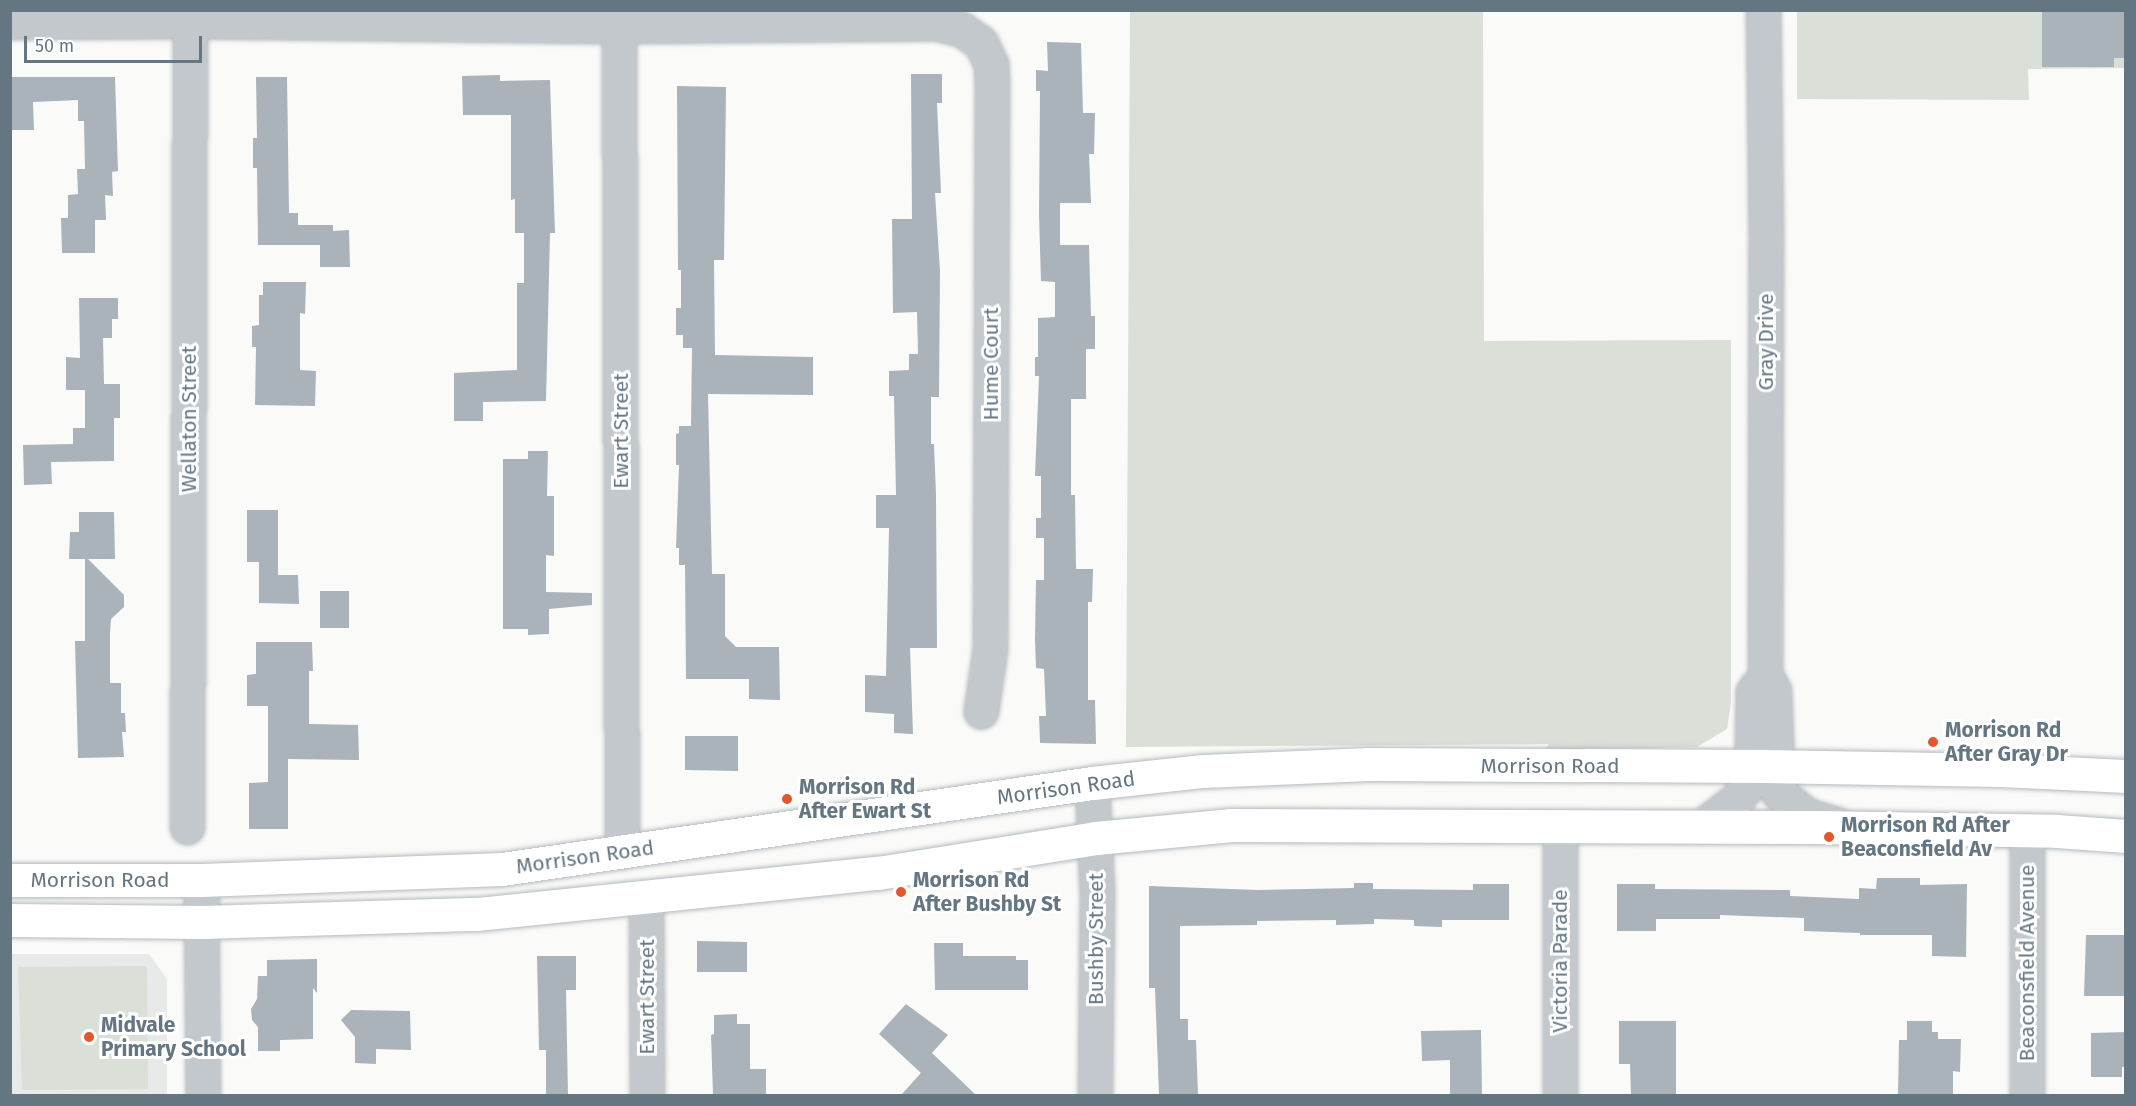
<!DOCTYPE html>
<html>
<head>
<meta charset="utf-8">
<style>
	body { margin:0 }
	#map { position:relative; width:2136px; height:1106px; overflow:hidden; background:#fafaf8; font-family:"Fira Sans",sans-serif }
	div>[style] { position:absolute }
	.built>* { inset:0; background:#e8e9e9 }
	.green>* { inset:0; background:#dadfd7 }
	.building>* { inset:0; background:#aab3b9 }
	.roads { filter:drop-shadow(0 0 2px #b5babe) drop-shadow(0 0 2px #b5babe) }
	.minor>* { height:33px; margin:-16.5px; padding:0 16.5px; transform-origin:16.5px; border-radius:16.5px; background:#c3c8cc }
	.major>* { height:33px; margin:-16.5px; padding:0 16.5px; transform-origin:16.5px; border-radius:16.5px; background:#fff }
	.dots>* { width:16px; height:16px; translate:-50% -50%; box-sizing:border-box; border:3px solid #fff; border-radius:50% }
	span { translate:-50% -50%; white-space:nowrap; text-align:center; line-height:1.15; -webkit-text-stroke:6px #fff; paint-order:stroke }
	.street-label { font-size:21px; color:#657683 }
	.poi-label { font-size:21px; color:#657683; font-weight:700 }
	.left { translate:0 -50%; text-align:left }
	.frame { position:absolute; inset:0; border:12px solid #657683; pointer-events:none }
	.scale { position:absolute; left:24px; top:36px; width:178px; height:27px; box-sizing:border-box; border:3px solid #657683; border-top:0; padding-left:8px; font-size:18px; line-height:21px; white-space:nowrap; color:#657683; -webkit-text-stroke:4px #fff; paint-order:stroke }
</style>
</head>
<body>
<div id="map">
	<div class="built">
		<i style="clip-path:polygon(11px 954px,149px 954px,167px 979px,167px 1095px,11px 1096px)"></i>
	</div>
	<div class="green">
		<i style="clip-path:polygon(1130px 11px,1483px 11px,1484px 341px,1731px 340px,1731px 702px,1727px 729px,1697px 747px,1544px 750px,1549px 744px,1126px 747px)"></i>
		<i style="clip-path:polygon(1797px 11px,2125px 11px,2125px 68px,2028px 69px,2029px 100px,1797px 99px)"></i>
		<i style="clip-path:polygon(147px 966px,148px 1089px,22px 1090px,18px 967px)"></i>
	</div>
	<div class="building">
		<i style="clip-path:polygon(2042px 10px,2126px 10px,2126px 58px,2114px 58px,2114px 67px,2042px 67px)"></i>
		<i style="clip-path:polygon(1047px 42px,1081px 43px,1083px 113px,1095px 113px,1094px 154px,1089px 154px,1091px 203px,1060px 203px,1060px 245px,1089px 245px,1091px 316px,1095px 316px,1095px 349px,1086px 349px,1086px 399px,1071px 399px,1071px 495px,1075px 495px,1076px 569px,1093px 569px,1092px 602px,1088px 602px,1088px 700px,1095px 700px,1096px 744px,1040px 743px,1039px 716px,1046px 716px,1044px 669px,1036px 668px,1035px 639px,1036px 580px,1044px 580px,1044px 538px,1036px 538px,1036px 518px,1041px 518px,1041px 476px,1035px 476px,1039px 376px,1035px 376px,1035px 357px,1038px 357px,1038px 318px,1055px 317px,1055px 282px,1041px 281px,1039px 215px,1040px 91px,1036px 91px,1036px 70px,1048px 71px)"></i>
		<i style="clip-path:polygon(911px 74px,942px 74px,942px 103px,937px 103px,941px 193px,935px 193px,940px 271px,939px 397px,931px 397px,931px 444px,934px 444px,936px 495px,937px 648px,910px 648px,913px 734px,894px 733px,894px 714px,865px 712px,865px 675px,886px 676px,889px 528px,876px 528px,876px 495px,896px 495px,894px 396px,889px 396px,889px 371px,909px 370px,909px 354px,918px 354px,917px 312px,893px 313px,892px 219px,912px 219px)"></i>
		<i style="clip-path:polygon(500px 75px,500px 81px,550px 80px,555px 233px,550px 233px,546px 401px,483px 402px,483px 421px,454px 421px,454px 373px,517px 370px,517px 283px,524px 283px,524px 233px,515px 233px,515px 199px,511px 200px,511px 115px,463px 115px,462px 76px)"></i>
		<i style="clip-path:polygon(10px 77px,115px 77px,118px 171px,112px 172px,113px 196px,105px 195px,106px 220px,95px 220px,95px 253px,62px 253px,61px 218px,68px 218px,68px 195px,78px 194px,77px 169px,85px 169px,84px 121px,78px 121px,78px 100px,33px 102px,34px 130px,10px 130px)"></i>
		<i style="clip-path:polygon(256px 77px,287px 77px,289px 213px,298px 213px,298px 225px,333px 225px,333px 231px,349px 230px,350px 267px,320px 267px,320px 245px,258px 245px,257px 168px,253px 168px,253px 138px,257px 138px)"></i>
		<i style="clip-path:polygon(677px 86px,726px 87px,724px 260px,714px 260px,715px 355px,813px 357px,813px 395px,708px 394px,712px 574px,725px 574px,725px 636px,736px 647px,779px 647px,780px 700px,749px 699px,749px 679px,686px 679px,685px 565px,679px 565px,679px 548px,676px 548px,679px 465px,676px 465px,676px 434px,679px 433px,679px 426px,691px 426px,692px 348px,683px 348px,683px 335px,676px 335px,676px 308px,681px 308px,681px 270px,678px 270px)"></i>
		<i style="clip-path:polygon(263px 282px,306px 282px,305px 314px,300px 313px,300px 370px,316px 371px,315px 406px,255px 405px,256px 347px,252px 347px,252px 326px,259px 325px,259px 295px,263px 295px)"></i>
		<i style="clip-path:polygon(79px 298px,118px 298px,118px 319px,112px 319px,112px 338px,103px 338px,104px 384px,120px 384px,120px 418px,114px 418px,114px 461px,51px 462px,52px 484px,24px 485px,23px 445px,73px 444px,73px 428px,85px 428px,85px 390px,66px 390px,66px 357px,80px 358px)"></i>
		<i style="clip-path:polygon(528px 451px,548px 451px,547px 496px,554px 496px,554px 556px,546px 555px,546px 592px,592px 593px,592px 605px,549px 609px,549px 634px,528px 635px,528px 629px,503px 629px,503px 459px,528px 459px)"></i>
		<i style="clip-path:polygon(247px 510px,278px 510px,278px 575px,298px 575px,299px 604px,259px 603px,259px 562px,247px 562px)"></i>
		<i style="clip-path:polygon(79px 512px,114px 512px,115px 559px,88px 559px,124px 595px,124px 607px,111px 619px,110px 633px,110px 683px,121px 683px,121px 713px,125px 713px,126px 732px,122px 732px,124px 757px,78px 758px,75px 641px,85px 641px,85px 559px,69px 559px,70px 532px,79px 532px)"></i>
		<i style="clip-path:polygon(320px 591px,349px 591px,349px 628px,320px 628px)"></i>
		<i style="clip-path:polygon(256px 642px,312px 642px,313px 671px,309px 671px,309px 724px,358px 725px,359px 760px,288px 759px,288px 829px,249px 829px,249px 783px,268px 782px,268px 706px,247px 706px,247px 675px,256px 674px)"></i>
		<i style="clip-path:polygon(685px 736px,738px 736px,738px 771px,685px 770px)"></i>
		<i style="clip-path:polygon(1877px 878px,1920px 878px,1920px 885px,1967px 884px,1966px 957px,1932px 956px,1932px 935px,1860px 935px,1860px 933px,1804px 931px,1804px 918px,1720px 915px,1720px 919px,1656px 919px,1656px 931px,1617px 931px,1617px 884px,1655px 884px,1655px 889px,1790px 890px,1790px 896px,1859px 899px,1859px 888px,1876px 889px)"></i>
		<i style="clip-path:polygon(1354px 883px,1373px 883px,1373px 889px,1473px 890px,1473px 884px,1509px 884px,1509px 920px,1442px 920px,1442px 927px,1414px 926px,1414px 920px,1374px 919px,1374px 924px,1336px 925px,1336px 920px,1257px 921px,1257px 925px,1180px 926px,1180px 1019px,1188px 1019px,1188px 1040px,1196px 1040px,1198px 1095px,1159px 1095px,1155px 988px,1149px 988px,1149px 886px,1257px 890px,1354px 888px)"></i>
		<i style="clip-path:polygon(2086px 935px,2126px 935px,2126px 996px,2084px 996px)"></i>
		<i style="clip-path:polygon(697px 941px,747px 942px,747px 972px,697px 972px)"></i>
		<i style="clip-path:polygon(934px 943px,963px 943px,963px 956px,1016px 956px,1016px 960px,1028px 960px,1028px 990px,935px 990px)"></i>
		<i style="clip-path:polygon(537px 956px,576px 956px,576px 990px,566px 990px,568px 1095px,546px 1095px,546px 1050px,539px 1050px)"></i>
		<i style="clip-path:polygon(317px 959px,317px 993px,313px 988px,313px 1039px,280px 1040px,280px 1051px,258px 1051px,258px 1027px,252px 1020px,251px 1009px,257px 999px,258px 976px,267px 976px,267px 960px)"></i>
		<i style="clip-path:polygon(906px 1004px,948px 1035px,932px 1053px,976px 1095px,901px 1095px,921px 1073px,879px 1034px)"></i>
		<i style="clip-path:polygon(351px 1010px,410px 1011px,411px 1050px,376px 1049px,376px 1064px,355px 1063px,355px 1037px,341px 1020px)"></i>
		<i style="clip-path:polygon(737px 1014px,737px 1024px,750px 1024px,750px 1069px,766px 1069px,766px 1095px,713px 1095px,711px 1035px,714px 1034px,714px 1015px)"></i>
		<i style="clip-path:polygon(1619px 1021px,1676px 1021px,1676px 1095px,1631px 1095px,1630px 1064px,1619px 1064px)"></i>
		<i style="clip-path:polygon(1907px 1021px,1932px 1021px,1932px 1032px,1938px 1032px,1938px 1039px,1961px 1039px,1960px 1072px,1953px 1071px,1953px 1095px,1898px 1095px,1899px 1040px,1907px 1040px)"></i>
		<i style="clip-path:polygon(1481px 1030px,1482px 1095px,1450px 1095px,1450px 1060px,1422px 1061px,1421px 1031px)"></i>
		<i style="clip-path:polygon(2126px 1032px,2126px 1067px,2122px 1067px,2122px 1077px,2091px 1077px,2091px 1033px)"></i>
	</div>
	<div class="roads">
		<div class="minor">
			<i style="left:619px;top:10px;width:842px;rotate:89.8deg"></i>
			<i style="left:10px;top:22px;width:180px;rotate:-0.3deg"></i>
			<i style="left:190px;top:21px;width:429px;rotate:0.7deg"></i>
			<i style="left:619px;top:26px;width:316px;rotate:-0.5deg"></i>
			<i style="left:935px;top:23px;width:27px;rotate:13deg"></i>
			<i style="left:961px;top:29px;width:24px;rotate:35deg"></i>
			<i style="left:981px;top:43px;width:23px;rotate:65deg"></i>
			<i style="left:991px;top:64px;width:19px;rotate:87deg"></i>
			<i style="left:992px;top:83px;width:566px;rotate:90.2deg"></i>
			<i style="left:990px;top:649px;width:63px;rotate:98.3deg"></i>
			<i style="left:1758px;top:685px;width:9px;rotate:126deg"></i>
			<i style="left:1753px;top:692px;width:57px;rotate:91deg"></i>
			<i style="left:1752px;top:749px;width:50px;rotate:58.8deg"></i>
			<i style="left:1778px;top:792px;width:36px;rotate:39deg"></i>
			<i style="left:1806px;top:815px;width:37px;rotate:17deg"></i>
			<i style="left:1092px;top:783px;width:111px;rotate:87.4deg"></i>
			<i style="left:1097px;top:894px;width:202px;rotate:90.6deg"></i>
			<i style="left:187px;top:827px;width:817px;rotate:-89.79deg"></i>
			<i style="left:1560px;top:827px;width:269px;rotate:90deg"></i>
			<i style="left:1701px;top:827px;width:44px;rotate:-37.6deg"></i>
			<i style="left:1736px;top:800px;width:60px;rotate:-50.4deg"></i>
			<i style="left:1774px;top:754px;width:10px;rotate:-79deg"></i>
			<i style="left:1776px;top:744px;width:53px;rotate:-92.2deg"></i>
			<i style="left:1774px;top:691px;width:19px;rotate:-118deg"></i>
			<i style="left:1765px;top:674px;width:428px;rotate:-89.9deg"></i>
			<i style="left:1766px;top:246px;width:236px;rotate:-90.7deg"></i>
			<i style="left:2027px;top:830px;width:266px;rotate:90deg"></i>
			<i style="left:201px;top:880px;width:216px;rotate:89.5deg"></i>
			<i style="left:646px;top:898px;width:198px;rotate:89.7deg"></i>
		</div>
		<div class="major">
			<i style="left:10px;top:880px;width:191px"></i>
			<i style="left:201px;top:880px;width:301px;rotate:-2.1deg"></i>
			<i style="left:502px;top:869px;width:596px;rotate:-8.29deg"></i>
			<i style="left:1092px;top:783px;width:112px;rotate:-6.2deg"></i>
			<i style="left:1203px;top:771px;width:166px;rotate:-2.4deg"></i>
			<i style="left:1369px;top:764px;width:394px;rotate:0.3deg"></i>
			<i style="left:1763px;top:766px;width:236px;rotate:1deg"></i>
			<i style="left:1999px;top:770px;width:127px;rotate:2.7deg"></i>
			<i style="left:10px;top:920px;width:192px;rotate:0.6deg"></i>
			<i style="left:202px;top:922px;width:276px;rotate:-1.7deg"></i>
			<i style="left:478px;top:914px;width:402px;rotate:-5.9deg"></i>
			<i style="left:878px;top:873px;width:221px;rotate:-9.1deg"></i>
			<i style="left:1096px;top:838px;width:136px;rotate:-5.5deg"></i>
			<i style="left:1231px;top:825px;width:584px;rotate:0.2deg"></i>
			<i style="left:1815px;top:827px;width:242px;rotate:0.9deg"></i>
			<i style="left:2057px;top:831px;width:69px;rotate:4.1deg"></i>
		</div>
	</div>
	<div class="dots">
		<i style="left:1933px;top:742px;background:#e4572e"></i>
		<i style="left:787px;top:799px;background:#e4572e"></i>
		<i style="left:1829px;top:837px;background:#e4572e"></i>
		<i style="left:901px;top:892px;background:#e4572e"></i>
		<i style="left:89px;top:1037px;background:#e4572e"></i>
	</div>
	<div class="street-label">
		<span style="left:1766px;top:342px;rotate:-90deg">Gray Drive</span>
		<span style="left:991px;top:364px;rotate:-90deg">Hume Court</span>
		<span style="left:189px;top:419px;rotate:-90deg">Wellaton Street</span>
		<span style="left:621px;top:431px;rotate:-90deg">Ewart Street</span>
		<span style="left:1550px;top:766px">Morrison Road</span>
		<span style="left:1066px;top:788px;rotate:-8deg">Morrison Road</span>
		<span style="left:585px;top:857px;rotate:-8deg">Morrison Road</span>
		<span style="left:100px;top:880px">Morrison Road</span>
		<span style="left:1096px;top:939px;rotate:-90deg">Bushby Street</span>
		<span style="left:1560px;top:961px;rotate:-90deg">Victoria Parade</span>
		<span style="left:2027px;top:963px;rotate:-90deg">Beaconsfield Avenue</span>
		<span style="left:647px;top:997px;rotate:-90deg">Ewart Street</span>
	</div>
	<div class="poi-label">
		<span class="left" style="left:1945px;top:742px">Morrison Rd<br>After Gray Dr</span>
		<span class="left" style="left:799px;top:799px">Morrison Rd<br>After Ewart St</span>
		<span class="left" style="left:1841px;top:837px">Morrison Rd After<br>Beaconsfield Av</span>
		<span class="left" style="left:913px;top:892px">Morrison Rd<br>After Bushby St</span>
		<span class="left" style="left:101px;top:1037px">Midvale<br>Primary School</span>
	</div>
	<div class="frame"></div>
	<div class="scale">50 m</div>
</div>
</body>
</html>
